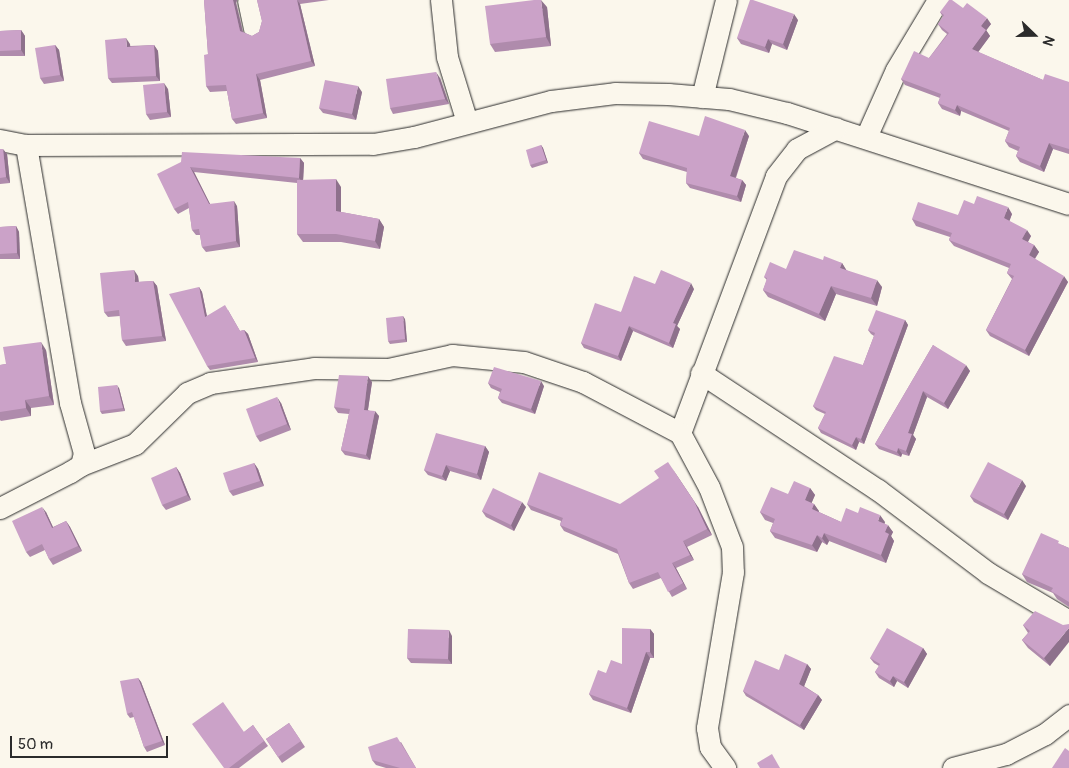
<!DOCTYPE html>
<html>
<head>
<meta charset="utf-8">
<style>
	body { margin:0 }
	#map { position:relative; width:1069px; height:768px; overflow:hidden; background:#fbf7ec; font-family:Pangolin,sans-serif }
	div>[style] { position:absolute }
	.roads { filter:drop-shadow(0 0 1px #2b2b2b) drop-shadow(0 0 1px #2b2b2b) }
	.street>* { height:21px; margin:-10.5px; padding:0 10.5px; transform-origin:10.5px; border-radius:10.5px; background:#fbf7ec }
	.wall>* { inset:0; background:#af8bac }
	.shaded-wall>* { inset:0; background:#8e718c }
	.building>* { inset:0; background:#cba2c8 }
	span { translate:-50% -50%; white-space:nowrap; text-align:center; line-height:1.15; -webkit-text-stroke:4px #fbf7ec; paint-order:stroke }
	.north { position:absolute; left:1009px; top:10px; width:50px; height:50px; -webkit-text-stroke:4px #fbf7ec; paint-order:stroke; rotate:112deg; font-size:14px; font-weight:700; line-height:20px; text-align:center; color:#2b2b2b }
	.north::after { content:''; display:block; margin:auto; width:18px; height:22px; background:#2b2b2b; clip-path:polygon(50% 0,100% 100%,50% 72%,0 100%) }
	.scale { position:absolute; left:10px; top:736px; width:158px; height:22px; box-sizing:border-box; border:2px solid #2b2b2b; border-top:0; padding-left:6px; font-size:15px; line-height:18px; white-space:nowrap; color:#2b2b2b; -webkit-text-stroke:4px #fbf7ec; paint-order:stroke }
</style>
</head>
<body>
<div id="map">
	<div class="roads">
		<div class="street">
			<i style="left:248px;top:0;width:30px;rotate:78deg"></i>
			<i style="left:441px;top:0;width:57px;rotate:84deg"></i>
			<i style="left:447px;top:57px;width:68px;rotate:72.9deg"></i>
			<i style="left:702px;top:97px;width:100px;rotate:-76.1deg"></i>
			<i style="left:866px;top:137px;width:73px;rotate:-65.9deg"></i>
			<i style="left:896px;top:70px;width:82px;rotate:-59deg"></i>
			<i style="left:0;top:140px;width:26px;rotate:11deg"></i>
			<i style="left:26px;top:145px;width:347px;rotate:-0.2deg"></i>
			<i style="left:373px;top:144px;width:42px;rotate:-9.7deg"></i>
			<i style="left:414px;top:137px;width:142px;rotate:-14.7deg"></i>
			<i style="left:551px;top:101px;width:64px;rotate:-7.1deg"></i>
			<i style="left:615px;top:93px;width:53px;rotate:1.1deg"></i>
			<i style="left:668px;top:94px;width:61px;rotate:4.7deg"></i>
			<i style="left:729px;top:99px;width:60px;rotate:13.6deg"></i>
			<i style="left:787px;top:113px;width:296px;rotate:17.9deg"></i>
			<i style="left:701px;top:373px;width:212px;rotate:33.5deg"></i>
			<i style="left:878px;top:490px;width:138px;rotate:37deg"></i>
			<i style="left:988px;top:573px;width:94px;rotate:30.7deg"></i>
			<i style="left:680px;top:433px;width:274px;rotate:-69.5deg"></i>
			<i style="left:776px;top:176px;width:34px;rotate:-52deg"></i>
			<i style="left:797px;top:149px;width:44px;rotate:-28.3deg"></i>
			<i style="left:81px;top:465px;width:58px;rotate:-21.3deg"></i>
			<i style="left:135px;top:444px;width:73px;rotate:-44.4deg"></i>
			<i style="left:187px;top:393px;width:25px;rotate:-23deg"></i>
			<i style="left:210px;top:383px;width:105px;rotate:-8.2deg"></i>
			<i style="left:314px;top:368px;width:74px;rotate:0.8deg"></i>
			<i style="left:388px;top:369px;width:66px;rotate:-12.3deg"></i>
			<i style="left:452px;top:355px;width:72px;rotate:5.6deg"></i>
			<i style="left:524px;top:362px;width:62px;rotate:18.7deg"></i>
			<i style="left:583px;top:382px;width:110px;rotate:27.7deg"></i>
			<i style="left:680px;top:433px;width:61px;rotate:61.8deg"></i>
			<i style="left:709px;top:487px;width:64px;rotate:69deg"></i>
			<i style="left:732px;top:547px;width:25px;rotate:88deg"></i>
			<i style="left:733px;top:572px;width:158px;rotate:99.5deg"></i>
			<i style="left:707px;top:728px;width:19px;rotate:81deg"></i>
			<i style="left:710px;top:747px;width:26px;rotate:54deg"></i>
			<i style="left:0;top:508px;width:79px;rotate:-27.2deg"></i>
			<i style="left:70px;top:472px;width:13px;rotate:-32deg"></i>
			<i style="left:81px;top:465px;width:12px;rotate:-76deg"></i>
			<i style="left:84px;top:453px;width:52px;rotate:-105.6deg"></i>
			<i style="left:70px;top:403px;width:262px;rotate:-99.7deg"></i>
			<i style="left:953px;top:768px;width:55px;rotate:-14.8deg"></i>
			<i style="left:1006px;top:754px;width:44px;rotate:-27.1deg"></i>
			<i style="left:1045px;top:734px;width:31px;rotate:-38deg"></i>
		</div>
	</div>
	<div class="wall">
		<i style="clip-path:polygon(204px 0,237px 0,236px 3px,243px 32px,252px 36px,259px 32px,262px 21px,257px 0,329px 0,300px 4px,315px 66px,260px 80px,267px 118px,236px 124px,232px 119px,227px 91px,210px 92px,206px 86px,208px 54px)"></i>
		<i style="clip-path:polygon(547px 7px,551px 46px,495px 52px,490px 44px)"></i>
		<i style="clip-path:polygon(963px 8px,991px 24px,986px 30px,990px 36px,978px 52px,1043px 80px,1069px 82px,1069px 154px,1053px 149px,1044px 172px,1020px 162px,1016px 156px,1018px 151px,1009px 147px,1005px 141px,1009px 131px,961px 111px,960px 116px,942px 109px,938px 103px,940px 98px,905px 85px,901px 79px,929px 58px,947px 34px,942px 30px,938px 24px,943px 17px,940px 12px)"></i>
		<i style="clip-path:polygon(798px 20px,787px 50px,772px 44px,769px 53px,741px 44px,737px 38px)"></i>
		<i style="clip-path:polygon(21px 30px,25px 36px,25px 56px,0 56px,0 31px)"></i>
		<i style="clip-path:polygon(130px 44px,130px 46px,154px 45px,158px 51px,160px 81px,112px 83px,108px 78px)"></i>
		<i style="clip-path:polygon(55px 45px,59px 50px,64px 81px,44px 84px,40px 78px)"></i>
		<i style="clip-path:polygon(440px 78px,449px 104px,393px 114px,390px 108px)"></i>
		<i style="clip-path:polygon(168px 89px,171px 117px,150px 120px,146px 114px)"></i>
		<i style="clip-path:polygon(362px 92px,356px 120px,323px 113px,319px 108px)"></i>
		<i style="clip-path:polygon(699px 136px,749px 136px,736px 178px,742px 180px,746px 185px,741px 202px,690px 188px,686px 183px,687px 172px,643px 159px,639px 153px)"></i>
		<i style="clip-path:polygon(541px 145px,543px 148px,548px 163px,532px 168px,530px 165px)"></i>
		<i style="clip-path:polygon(0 149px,7px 154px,10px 183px,0 184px)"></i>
		<i style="clip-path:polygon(300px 158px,304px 163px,303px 180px,341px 187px,341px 212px,379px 219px,384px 227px,380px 249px,341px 242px,303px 242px,297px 234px,297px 183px,194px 172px,210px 204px,237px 206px,240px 247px,206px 252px,202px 247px,200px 235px,196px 235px,192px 230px,189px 208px,178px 214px,174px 209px,181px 162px)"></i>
		<i style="clip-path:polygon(974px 204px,1012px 214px,1009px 221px,1031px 236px,1028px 242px,1034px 245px,1039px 252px,1035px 259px,1068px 282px,1029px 356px,990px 336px,986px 330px,1012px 279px,1007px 273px,1009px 268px,954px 246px,949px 240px,950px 237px,916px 226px,912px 219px,958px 215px)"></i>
		<i style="clip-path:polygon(16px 226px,19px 232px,20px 259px,0 259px,0 227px)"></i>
		<i style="clip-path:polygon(823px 260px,842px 263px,846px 270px,882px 287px,877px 306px,836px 294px,825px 321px,768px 297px,763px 290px,767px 280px,764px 277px,786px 269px)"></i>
		<i style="clip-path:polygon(138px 276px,139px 282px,153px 281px,157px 286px,166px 341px,126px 346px,122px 340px,120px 316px,108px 317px,104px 312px)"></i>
		<i style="clip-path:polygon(655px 284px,694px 289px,677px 326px,680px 329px,673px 348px,633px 331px,621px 361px,584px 348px,581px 343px,621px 312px)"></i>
		<i style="clip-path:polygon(199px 287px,202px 292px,207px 316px,228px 310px,240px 331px,244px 330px,248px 334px,258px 362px,210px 370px,207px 366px)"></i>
		<i style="clip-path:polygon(405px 319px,407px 342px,390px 344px,388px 341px)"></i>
		<i style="clip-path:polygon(905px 320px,908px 325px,864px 444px,859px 442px,856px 450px,821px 433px,818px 428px,825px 414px,816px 410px,813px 406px,863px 365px,874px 336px,871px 334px,868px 330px)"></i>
		<i style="clip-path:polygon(933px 345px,970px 371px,948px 409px,927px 397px,913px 435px,916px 439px,909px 456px,902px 454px,901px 457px,879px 449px,875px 444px)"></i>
		<i style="clip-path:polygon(46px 350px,54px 405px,31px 408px,31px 416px,1px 421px,0 420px,0 365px,6px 364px)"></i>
		<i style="clip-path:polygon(372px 382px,368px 410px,379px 416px,370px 460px,345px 455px,341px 450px,349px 414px,338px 413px,334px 407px)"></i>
		<i style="clip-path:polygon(488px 383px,544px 386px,535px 414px,502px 403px,498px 398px,500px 392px,491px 388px)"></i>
		<i style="clip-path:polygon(119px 388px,125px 411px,102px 414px,100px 411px)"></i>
		<i style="clip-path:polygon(281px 403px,291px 430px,260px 442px,256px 436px)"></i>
		<i style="clip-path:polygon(485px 446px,489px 452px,481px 480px,450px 471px,446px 481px,428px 475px,424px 470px)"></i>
		<i style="clip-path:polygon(254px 463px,258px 469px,264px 486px,233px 496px,229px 491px)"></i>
		<i style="clip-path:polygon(176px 467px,180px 473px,191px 500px,166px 510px,162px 505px)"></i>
		<i style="clip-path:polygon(1026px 486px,1008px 520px,974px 502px,970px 496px)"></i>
		<i style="clip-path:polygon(810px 488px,815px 495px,811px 503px,814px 504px,819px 512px,841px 522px,885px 522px,884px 523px,893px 532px,891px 536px,894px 541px,886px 563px,829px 541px,827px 545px,822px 542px,817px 552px,775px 538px,770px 531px,773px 523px,765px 520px,760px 512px,788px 494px)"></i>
		<i style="clip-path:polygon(527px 504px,620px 504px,698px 507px,712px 535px,687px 547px,694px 560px,676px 568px,687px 589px,672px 597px,661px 578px,633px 589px,629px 583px,618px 554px,564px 531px,560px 525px,561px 521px,531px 510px)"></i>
		<i style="clip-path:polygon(526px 507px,514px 531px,486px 517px,482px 511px)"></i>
		<i style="clip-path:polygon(46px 512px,53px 527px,66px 521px,70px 527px,82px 551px,53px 565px,49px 559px,45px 550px,30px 557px,26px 552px)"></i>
		<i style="clip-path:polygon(1062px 545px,1069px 548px,1069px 607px,1057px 599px,1053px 593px,1027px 582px,1022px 574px)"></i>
		<i style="clip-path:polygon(1023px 625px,1063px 625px,1050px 666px,1028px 648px,1022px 640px,1028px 633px)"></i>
		<i style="clip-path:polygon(650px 629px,654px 634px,654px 658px,650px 658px,631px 713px,593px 700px,589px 694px,622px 664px)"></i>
		<i style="clip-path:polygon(452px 636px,452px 664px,411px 663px,407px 658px)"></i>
		<i style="clip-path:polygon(923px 648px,927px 654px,908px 688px,897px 681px,894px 687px,879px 678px,875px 672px,879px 666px,874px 663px,870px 658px)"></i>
		<i style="clip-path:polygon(807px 664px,811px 669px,804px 686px,818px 695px,822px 700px,804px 730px,746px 696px,743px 691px,779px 670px)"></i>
		<i style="clip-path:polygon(138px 678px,141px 682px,165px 745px,147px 752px,144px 747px,134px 717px,130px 718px,127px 714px)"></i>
		<i style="clip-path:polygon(289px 723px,305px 747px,282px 763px,266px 739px)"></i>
		<i style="clip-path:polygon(253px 725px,268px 746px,239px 768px,224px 768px,244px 732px)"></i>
		<i style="clip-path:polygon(401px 742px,416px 768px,386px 768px,376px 765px,372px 760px)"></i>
	</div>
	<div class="shaded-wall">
		<i style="clip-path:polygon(233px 0,237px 0,236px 3px,244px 37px,240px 31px)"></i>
		<i style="clip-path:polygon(297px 0,300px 4px,315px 66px,311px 61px)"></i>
		<i style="clip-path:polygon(541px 0,547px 7px,551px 46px,546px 37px)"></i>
		<i style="clip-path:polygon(794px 14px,798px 20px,787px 50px,783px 44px)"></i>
		<i style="clip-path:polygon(987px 18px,991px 24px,985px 32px,981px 26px)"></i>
		<i style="clip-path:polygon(21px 30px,25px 36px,25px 56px,21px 50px)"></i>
		<i style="clip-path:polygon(986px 30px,990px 36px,976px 55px,972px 49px)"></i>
		<i style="clip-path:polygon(126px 38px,130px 44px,131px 52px,127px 47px)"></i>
		<i style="clip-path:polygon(768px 39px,772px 44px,769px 53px,765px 47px)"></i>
		<i style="clip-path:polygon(55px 45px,59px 50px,64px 81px,60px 75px)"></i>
		<i style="clip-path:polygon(154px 45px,158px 51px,160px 81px,156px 76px)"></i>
		<i style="clip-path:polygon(436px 72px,440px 78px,449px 104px,445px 99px)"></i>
		<i style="clip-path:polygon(256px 74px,260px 80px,267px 118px,263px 113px)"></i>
		<i style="clip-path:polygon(164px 83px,168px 89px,171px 117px,167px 112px)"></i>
		<i style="clip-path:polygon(358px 86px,362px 92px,356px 120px,352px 114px)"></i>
		<i style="clip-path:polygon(957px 105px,961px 111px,960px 116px,955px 110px)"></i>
		<i style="clip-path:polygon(745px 130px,749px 136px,734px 182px,730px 176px)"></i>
		<i style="clip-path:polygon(1049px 143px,1053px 149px,1044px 172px,1040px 166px)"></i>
		<i style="clip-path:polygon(541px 145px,543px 148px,548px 163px,546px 160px)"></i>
		<i style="clip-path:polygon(3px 149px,7px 154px,10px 183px,6px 177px)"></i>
		<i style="clip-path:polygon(300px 158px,304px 163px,303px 183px,299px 178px)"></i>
		<i style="clip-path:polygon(190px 167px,194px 172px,213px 210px,209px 204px)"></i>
		<i style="clip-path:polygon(336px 179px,341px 187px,341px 219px,336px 211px)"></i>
		<i style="clip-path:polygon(742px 180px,746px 185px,741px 202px,737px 196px)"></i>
		<i style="clip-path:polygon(234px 201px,237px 206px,240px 247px,236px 241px)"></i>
		<i style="clip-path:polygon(1008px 207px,1012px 214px,1008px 225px,1004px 218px)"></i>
		<i style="clip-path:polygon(379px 219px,384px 227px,380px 249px,375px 241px)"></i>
		<i style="clip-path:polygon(16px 226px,19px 232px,20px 259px,17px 253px)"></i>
		<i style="clip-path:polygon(1027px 230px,1031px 236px,1026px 245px,1022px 239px)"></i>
		<i style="clip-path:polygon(1034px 245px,1039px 252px,1033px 261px,1029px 255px)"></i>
		<i style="clip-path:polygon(842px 263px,847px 271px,840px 268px)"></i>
		<i style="clip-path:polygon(134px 270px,138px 276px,139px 288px,135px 282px)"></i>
		<i style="clip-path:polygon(1064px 276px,1068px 282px,1029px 356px,1025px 350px)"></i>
		<i style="clip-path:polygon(877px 280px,882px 287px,877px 306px,871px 298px)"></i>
		<i style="clip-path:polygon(153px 281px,157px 286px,166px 341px,162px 336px)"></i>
		<i style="clip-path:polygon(691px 283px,694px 289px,677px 326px,680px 329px,673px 348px,669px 343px,673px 323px)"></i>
		<i style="clip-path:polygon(831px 286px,836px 294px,825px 321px,819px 314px)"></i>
		<i style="clip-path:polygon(199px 287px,202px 292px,208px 322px,205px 317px)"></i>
		<i style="clip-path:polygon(403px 316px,405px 319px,407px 342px,405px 339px)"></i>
		<i style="clip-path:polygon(905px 320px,908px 325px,864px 444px,861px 439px)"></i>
		<i style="clip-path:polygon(629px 326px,633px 331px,621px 361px,618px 356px)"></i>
		<i style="clip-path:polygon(244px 330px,248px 334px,258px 362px,255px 358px)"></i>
		<i style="clip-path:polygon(41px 342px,46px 350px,54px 405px,49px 396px)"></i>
		<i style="clip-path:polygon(966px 365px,970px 371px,948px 409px,944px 403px)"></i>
		<i style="clip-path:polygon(368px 376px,372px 382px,367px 416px,364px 410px)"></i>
		<i style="clip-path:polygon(541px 381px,544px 386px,535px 414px,531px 409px)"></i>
		<i style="clip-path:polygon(117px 385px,119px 388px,125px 411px,123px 408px)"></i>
		<i style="clip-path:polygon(923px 391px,927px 397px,913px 435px,916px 439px,909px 456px,906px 451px,908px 433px)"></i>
		<i style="clip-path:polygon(277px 397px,281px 403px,291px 430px,287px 424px)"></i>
		<i style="clip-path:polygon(25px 400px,31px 408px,31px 416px,26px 408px)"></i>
		<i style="clip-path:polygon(375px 411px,379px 416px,370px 460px,366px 455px)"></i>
		<i style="clip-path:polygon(856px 437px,859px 442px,856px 450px,852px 445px)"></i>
		<i style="clip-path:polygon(485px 446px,489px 452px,481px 480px,477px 474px)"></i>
		<i style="clip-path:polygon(898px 448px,902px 454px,901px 457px,897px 452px)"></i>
		<i style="clip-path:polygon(254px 463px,258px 469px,264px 486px,260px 481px)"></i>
		<i style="clip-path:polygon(446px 465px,450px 471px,446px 481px,442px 476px)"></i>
		<i style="clip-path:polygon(176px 467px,180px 473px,191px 500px,187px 495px)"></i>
		<i style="clip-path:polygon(672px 468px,698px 507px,712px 535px,707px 529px)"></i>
		<i style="clip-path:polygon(1022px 480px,1026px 486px,1008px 520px,1004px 514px)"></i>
		<i style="clip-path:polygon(810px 488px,815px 495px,810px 507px,805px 500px)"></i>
		<i style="clip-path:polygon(522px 502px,526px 507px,514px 531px,511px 525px)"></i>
		<i style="clip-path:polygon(814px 504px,819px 511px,817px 516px,812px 509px)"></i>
		<i style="clip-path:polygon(42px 507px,46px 512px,56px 534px,52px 528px)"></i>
		<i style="clip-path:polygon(880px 515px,885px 522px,883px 528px,878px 521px)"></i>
		<i style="clip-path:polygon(66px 521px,70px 527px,82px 551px,78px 546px)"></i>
		<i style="clip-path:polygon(888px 525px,893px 532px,891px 536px,894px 541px,886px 563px,881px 555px,885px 532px)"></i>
		<i style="clip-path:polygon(824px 533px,829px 541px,827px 545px,822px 538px)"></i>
		<i style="clip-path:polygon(817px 535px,822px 542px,817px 552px,812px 545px)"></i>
		<i style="clip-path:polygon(683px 541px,687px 547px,694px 560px,690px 555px)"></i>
		<i style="clip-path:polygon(672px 563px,676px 568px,687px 589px,683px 583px)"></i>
		<i style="clip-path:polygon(1069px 628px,1069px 642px,1050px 666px,1044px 658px)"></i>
		<i style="clip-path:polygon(650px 629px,654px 634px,654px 658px,650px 652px)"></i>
		<i style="clip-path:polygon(449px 630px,452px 636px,452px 664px,448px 659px)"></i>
		<i style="clip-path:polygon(923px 648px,927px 654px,908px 688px,904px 682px)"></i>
		<i style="clip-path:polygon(646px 652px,650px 658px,631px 713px,627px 708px)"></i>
		<i style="clip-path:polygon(807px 664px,811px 669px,803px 689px,799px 684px)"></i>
		<i style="clip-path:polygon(893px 676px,897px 681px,894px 687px,890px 681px)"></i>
		<i style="clip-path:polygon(138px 678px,141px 682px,165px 745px,162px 741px)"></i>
		<i style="clip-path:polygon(818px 695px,822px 700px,804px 730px,800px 725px)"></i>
	</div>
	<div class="building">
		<i style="clip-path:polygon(204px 0,233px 0,240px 31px,252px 36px,259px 32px,262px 21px,257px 0,297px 0,311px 61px,256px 74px,263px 113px,232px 119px,226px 85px,206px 86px,204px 55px,208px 54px)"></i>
		<i style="clip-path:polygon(534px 0,541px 0,546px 37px,490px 44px,485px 6px)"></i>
		<i style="clip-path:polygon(750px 0,753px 0,794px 14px,783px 44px,768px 39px,765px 47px,737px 38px)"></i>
		<i style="clip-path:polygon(949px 0,952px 0,963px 8px,967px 3px,987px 18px,981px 26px,986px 30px,972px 49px,1043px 80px,1045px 74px,1069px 82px,1069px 149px,1049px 143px,1040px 166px,1016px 156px,1020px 147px,1005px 141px,1010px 128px,957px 105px,955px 110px,938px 103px,941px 94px,901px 79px,914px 51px,929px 58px,949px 33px,938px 24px,944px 15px,940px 12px)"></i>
		<i style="clip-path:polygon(21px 30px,21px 50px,0 51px,0 31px)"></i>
		<i style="clip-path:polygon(126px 38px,127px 47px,154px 45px,156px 76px,108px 78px,105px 40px)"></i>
		<i style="clip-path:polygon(55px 45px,60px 75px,40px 78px,35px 48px)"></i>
		<i style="clip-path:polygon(436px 72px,445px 99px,390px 108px,386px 79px)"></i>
		<i style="clip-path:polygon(325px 80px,358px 86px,352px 114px,319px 108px)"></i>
		<i style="clip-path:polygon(164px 83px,167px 112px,146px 114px,143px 85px)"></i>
		<i style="clip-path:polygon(705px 116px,745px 130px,730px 176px,742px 180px,737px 196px,686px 183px,687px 168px,639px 153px,649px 121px,699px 136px)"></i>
		<i style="clip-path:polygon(541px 145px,546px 160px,530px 165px,526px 150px)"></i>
		<i style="clip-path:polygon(0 149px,3px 149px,6px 177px,0 178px)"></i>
		<i style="clip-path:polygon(182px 152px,300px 158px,299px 178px,190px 167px,209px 204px,234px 201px,236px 241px,202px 247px,199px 229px,192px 230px,188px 202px,174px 209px,157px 174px,181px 162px)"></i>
		<i style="clip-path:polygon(336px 179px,336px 211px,379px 219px,375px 241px,336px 234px,297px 234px,297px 180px)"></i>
		<i style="clip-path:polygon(977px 196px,1008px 207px,1004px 218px,1027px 230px,1022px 239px,1034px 245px,1029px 255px,1064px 276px,1025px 350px,986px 330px,1014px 276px,1007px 273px,1011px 264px,949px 240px,952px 233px,912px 219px,918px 202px,958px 215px,964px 200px,974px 204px)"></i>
		<i style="clip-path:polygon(16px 226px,17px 253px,0 254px,0 227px)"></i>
		<i style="clip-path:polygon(794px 250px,823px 260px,824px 256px,842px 263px,840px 268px,877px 280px,871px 298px,831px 286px,819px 314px,763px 290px,767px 278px,764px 277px,770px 262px,786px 269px)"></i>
		<i style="clip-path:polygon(134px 270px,135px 282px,153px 281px,162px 336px,122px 340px,119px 310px,104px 312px,100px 273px)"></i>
		<i style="clip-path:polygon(661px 270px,691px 283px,673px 323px,676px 324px,669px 343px,629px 326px,618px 356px,581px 343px,595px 303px,621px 312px,634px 276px,655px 284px)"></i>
		<i style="clip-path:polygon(199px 287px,205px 317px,225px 305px,240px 331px,244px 330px,255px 358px,207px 366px,169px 294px)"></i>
		<i style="clip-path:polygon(876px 310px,905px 320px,861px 439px,856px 437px,852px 445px,818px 428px,826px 412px,813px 406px,834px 356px,863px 365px,875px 333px,868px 330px)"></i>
		<i style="clip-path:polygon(403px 316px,405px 339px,388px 341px,386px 318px)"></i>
		<i style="clip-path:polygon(41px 342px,49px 396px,25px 400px,26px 408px,0 412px,0 365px,6px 364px,3px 347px)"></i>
		<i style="clip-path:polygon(933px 345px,966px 365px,944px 403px,923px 391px,908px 433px,912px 434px,906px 451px,898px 448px,897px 452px,875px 444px)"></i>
		<i style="clip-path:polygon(494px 367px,541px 381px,531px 409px,498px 398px,502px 389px,488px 383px)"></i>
		<i style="clip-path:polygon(339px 375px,368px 376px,364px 410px,375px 411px,366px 455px,341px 450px,350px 409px,334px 407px)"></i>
		<i style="clip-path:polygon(117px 385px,123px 408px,100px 411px,98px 387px)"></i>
		<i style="clip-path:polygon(277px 397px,287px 424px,256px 436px,246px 409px)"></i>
		<i style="clip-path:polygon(436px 433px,485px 446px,477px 474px,446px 465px,442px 476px,424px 470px)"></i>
		<i style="clip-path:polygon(668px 462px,694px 501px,707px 529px,683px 541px,690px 555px,672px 563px,683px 583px,668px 592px,658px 572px,629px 583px,617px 549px,560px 525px,563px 518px,527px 504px,539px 472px,620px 504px,659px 478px,654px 471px)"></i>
		<i style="clip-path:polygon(988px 462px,1022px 480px,1004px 514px,970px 496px)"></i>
		<i style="clip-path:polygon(254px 463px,260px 481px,229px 491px,223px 473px)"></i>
		<i style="clip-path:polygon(176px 467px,187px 495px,162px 505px,151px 478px)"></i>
		<i style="clip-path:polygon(794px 481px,810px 488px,805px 500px,814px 504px,812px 509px,841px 522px,846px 508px,858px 513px,860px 507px,880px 515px,878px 521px,888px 525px,885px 532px,889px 534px,881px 555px,824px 533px,822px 538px,817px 535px,812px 545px,770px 531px,775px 519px,760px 512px,771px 487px,788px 494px)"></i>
		<i style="clip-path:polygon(493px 488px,522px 502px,511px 525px,482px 511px)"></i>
		<i style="clip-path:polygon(42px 507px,52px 528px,66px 521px,78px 546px,49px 559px,42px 544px,26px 552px,12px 521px)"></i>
		<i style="clip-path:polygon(1041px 533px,1059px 541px,1058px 543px,1069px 548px,1069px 602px,1051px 591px,1053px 588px,1022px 574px)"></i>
		<i style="clip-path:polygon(1035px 611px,1063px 625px,1069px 624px,1069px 628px,1044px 658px,1022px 640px,1030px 631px,1023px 625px)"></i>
		<i style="clip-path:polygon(622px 628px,650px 629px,650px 652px,646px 652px,627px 708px,589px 694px,598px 670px,606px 673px,611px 660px,622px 664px)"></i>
		<i style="clip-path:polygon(887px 628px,923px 648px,904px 682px,893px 676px,890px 681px,875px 672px,880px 664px,870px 658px)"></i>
		<i style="clip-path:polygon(408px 629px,449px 630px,448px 659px,407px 658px)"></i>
		<i style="clip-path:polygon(785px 654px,807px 664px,799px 684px,818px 695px,800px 725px,743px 691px,755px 660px,779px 670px)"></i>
		<i style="clip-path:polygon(138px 678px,162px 741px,144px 747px,132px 712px,127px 714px,120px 681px)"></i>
		<i style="clip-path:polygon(223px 702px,244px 732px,253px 725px,264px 741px,229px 768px,224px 768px,192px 724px)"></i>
		<i style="clip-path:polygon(289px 723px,301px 741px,278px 757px,266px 739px)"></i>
		<i style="clip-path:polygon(397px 737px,416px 768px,400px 768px,372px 760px,368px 747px)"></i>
		<i style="clip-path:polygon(1065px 748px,1069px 751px,1069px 768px,1052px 768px)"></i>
		<i style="clip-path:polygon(772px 754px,780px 768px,760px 768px,757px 763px)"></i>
	</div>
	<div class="north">N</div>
	<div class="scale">50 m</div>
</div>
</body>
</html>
